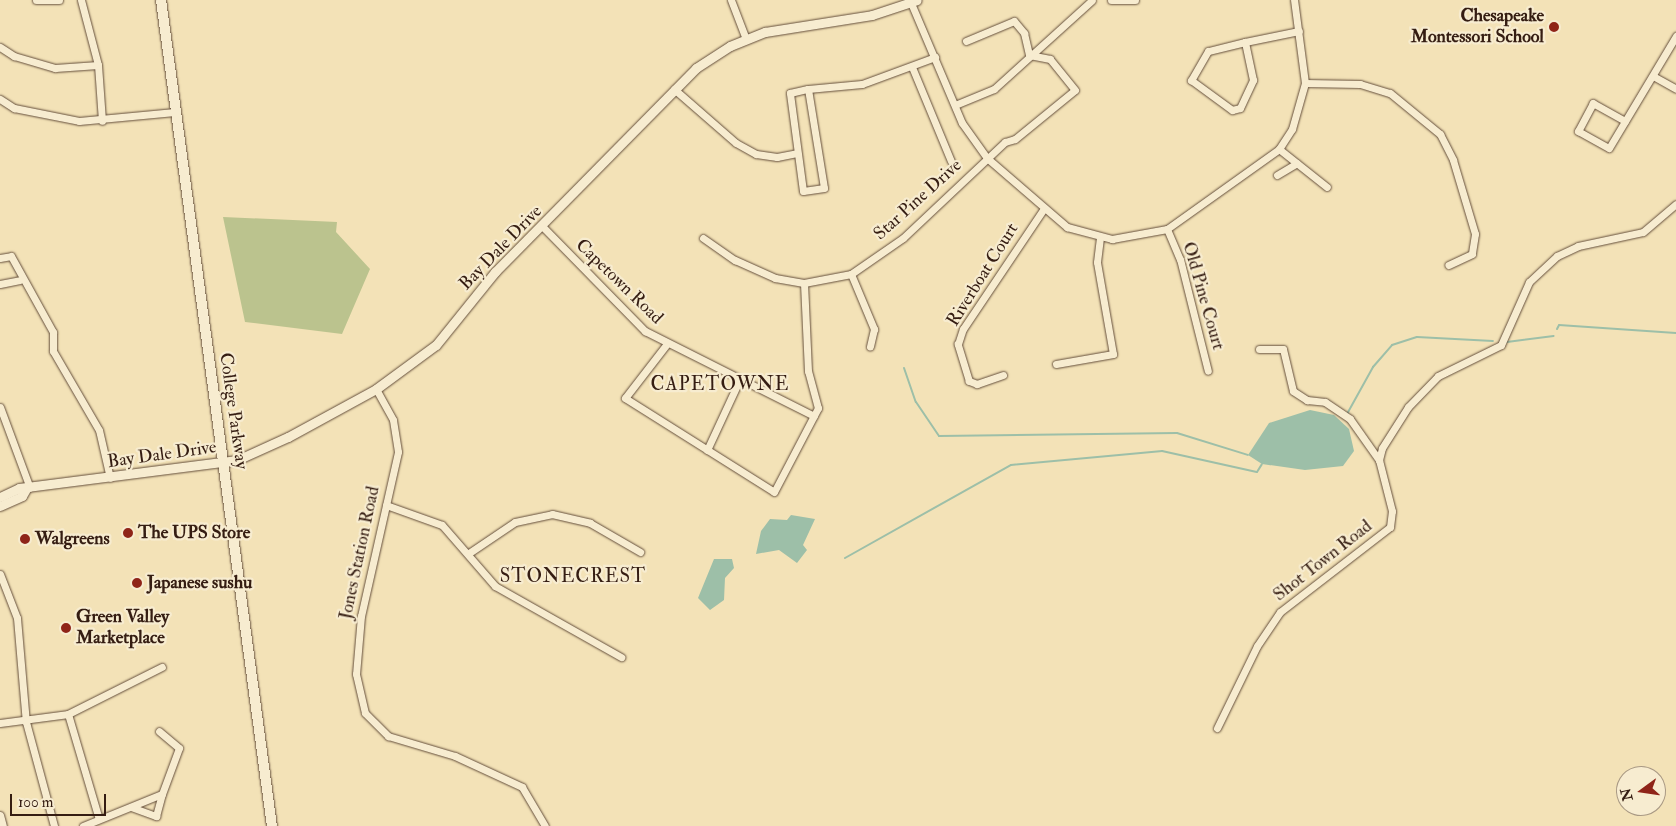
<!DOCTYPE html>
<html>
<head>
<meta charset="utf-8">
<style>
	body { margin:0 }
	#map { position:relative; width:1676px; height:826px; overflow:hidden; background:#f3e2b7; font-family:"IM FELL Double Pica",serif }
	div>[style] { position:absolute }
	.green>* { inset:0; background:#bbc38e }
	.water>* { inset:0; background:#9dbfa8 }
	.stream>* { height:2px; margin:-1px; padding:0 1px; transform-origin:1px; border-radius:1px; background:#9dbfa8 }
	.roads { filter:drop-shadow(0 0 1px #644e3b) drop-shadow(0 0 1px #644e3b) }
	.minor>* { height:7px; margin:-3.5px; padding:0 3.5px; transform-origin:3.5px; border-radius:3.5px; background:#f7ecd0 }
	.tertiary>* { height:9px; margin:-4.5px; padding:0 4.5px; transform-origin:4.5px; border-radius:4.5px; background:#f7ecd0 }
	.secondary>* { height:10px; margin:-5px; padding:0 5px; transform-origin:5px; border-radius:5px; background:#f7ecd0 }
	.dots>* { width:14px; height:14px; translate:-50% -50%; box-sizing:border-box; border:2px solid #f7ecd0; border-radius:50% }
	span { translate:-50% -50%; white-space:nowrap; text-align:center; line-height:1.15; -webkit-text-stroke:4.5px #f7ecd0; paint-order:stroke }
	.poi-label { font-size:18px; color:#351d12; font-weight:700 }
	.right { translate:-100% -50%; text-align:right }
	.left { translate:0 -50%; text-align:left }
	.street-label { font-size:18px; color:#351d12 }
	.neighbourhood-label { font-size:19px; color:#351d12; letter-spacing:1px }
	.north { position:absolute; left:1616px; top:766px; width:50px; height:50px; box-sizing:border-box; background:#f7ecd0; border:1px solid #a99984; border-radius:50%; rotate:256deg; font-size:14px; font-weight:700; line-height:20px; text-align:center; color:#351d12 }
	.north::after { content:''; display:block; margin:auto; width:18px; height:22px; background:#8f2418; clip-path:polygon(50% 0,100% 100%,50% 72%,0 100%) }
	.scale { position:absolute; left:10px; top:794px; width:96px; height:22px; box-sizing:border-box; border:2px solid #351d12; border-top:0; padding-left:6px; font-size:15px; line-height:18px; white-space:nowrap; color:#351d12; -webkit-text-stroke:4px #f7ecd0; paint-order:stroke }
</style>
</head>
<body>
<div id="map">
	<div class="green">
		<i style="clip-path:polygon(223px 217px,337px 222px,336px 232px,370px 269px,342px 334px,245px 322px)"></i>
	</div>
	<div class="water">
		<i style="clip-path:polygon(1310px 410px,1334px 415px,1349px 429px,1354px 451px,1343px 466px,1305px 470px,1262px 464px,1248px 455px,1269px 423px)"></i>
		<i style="clip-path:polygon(791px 515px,815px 519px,803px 545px,807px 550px,797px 563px,779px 550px,756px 554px,761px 531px,770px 519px,787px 520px)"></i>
		<i style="clip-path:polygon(714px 559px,732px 559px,734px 568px,725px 578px,724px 600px,710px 610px,698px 598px)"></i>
	</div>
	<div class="stream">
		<i style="left:1557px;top:329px;width:4px;rotate:-63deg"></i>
		<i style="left:1559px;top:325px;width:117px;rotate:3.9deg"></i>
		<i style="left:1507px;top:342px;width:47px;rotate:-7.3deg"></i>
		<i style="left:904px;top:368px;width:36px;rotate:71deg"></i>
		<i style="left:916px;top:402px;width:41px;rotate:55.9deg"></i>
		<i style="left:939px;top:436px;width:238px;rotate:-0.7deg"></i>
		<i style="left:1177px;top:433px;width:74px;rotate:17.2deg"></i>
		<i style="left:1347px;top:414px;width:54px;rotate:-61deg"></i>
		<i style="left:1373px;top:367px;width:29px;rotate:-49deg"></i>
		<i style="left:1392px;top:345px;width:26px;rotate:-18deg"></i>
		<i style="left:1417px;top:337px;width:76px;rotate:3deg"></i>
		<i style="left:845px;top:558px;width:190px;rotate:-29.3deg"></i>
		<i style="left:1011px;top:465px;width:152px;rotate:-5.3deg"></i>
		<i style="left:1162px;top:451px;width:97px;rotate:12.5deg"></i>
		<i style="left:1257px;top:472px;width:9px;rotate:-58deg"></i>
	</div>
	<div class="roads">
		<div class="minor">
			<i style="left:36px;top:0;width:23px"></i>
			<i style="left:81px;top:0;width:67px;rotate:75.3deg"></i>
			<i style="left:98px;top:65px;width:56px;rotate:85.9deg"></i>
			<i style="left:731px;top:0;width:42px;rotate:69deg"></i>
			<i style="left:1111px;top:0;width:24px"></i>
			<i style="left:911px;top:3px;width:130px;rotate:67deg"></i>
			<i style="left:962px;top:123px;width:43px;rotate:54.5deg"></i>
			<i style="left:987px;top:158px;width:106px;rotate:40.8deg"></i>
			<i style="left:1067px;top:227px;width:47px;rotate:14.9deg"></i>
			<i style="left:1112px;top:239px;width:56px;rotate:-10.3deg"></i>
			<i style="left:1167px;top:229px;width:138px;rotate:-35.5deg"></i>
			<i style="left:1279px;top:149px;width:24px;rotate:-57deg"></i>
			<i style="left:1292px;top:129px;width:48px;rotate:-74.2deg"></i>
			<i style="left:1305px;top:83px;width:84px;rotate:-97.5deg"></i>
			<i style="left:966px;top:41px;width:52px;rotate:-22.6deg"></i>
			<i style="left:1014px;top:21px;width:16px;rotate:50deg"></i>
			<i style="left:1024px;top:33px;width:23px;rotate:77deg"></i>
			<i style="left:1245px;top:42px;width:38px;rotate:166deg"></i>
			<i style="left:1208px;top:51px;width:34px;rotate:120deg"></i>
			<i style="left:1191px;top:80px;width:51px;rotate:36.2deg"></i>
			<i style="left:1232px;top:110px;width:8px;rotate:-14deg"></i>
			<i style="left:1240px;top:108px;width:31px;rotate:-65deg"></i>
			<i style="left:1253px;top:80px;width:39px;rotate:-102deg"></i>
			<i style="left:1245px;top:42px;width:55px;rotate:-11.5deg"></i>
			<i style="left:0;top:47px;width:17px;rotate:33deg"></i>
			<i style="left:14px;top:56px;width:43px;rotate:16.3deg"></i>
			<i style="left:55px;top:68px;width:43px;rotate:-4deg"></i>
			<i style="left:912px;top:67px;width:102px;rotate:67.5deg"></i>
			<i style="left:1653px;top:76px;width:26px;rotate:29deg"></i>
			<i style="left:1305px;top:83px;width:55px;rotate:1deg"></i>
			<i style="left:1360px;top:84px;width:31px;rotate:17deg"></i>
			<i style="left:1390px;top:93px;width:65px;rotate:39.4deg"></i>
			<i style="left:1440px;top:134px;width:29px;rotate:63deg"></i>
			<i style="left:1453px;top:160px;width:77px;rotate:73.4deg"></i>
			<i style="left:1475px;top:234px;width:20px;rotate:99deg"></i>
			<i style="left:1472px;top:254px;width:26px;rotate:155deg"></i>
			<i style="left:674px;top:89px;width:82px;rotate:41.1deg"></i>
			<i style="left:736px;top:143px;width:23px;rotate:29deg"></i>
			<i style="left:756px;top:154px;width:21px;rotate:8deg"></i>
			<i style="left:777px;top:157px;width:20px;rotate:-11deg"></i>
			<i style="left:808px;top:89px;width:100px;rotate:80.8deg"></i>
			<i style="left:824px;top:188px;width:21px;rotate:172deg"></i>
			<i style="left:803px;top:191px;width:99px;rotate:-97.6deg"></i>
			<i style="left:790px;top:93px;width:18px;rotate:-13deg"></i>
			<i style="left:808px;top:89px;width:54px;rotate:-5.3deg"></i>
			<i style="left:862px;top:84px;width:78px;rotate:-20.3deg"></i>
			<i style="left:0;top:99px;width:17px;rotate:33deg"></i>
			<i style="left:14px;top:108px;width:66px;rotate:11.3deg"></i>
			<i style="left:79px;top:121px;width:96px;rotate:-5.4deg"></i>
			<i style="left:955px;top:105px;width:42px;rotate:-22.3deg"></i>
			<i style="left:994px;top:89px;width:132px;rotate:-42.2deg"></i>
			<i style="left:1625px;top:121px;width:37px;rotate:-151deg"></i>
			<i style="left:1593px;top:103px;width:32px;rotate:118deg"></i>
			<i style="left:1578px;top:131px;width:35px;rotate:29deg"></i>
			<i style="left:1609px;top:148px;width:131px;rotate:-59.1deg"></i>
			<i style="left:1279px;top:149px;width:61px;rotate:38.4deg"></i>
			<i style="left:1277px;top:175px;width:23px;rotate:-31deg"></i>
			<i style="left:543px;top:227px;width:146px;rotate:45.6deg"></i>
			<i style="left:645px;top:331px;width:189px;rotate:26.7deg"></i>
			<i style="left:1167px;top:229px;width:33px;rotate:67deg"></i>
			<i style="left:1180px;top:259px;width:115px;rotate:76deg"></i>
			<i style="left:703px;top:238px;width:39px;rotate:35deg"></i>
			<i style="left:735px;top:260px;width:44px;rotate:24.2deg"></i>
			<i style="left:775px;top:278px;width:29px;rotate:10deg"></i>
			<i style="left:804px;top:283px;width:48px;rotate:-10.8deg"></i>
			<i style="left:851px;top:274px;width:63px;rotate:-34.7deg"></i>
			<i style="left:903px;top:238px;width:140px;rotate:-43.3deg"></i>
			<i style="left:1005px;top:142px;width:10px;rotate:-17deg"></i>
			<i style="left:1015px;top:139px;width:77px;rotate:-39.2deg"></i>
			<i style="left:1075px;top:90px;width:40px;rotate:-129deg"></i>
			<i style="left:1050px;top:59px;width:21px;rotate:-169deg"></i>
			<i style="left:0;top:258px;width:11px;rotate:-10deg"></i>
			<i style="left:11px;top:256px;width:87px;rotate:61.1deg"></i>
			<i style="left:53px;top:332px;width:19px;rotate:90deg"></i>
			<i style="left:53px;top:351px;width:91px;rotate:59.8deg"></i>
			<i style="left:99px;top:430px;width:49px;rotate:77.1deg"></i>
			<i style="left:851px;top:274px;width:60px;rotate:67.3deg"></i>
			<i style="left:874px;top:329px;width:18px;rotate:103deg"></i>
			<i style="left:0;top:284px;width:20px;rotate:-11deg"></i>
			<i style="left:666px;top:345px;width:67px;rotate:127.7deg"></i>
			<i style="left:625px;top:398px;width:176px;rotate:32.2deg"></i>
			<i style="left:774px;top:492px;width:95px;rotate:-62.4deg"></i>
			<i style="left:818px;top:408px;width:38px;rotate:-105deg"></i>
			<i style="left:808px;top:371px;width:88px;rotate:-92.6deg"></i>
			<i style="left:1259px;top:349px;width:24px"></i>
			<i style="left:1283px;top:349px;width:43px;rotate:76.6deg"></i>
			<i style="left:1293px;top:391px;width:17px;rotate:33deg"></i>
			<i style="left:1307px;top:400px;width:18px;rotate:6deg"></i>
			<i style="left:1325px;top:402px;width:30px;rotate:34deg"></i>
			<i style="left:1350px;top:419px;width:50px;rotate:54.7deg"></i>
			<i style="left:1056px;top:364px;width:58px;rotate:-10deg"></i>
			<i style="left:1113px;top:354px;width:93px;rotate:-99.9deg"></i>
			<i style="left:1097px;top:262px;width:23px;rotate:-83deg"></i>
			<i style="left:1003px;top:375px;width:28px;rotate:161deg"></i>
			<i style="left:977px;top:384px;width:9px;rotate:-159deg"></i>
			<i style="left:969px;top:381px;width:39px;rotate:-107deg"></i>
			<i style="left:958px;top:344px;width:16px;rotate:-72deg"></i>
			<i style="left:963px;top:329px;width:143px;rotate:-56.1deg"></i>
			<i style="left:376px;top:389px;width:35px;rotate:61deg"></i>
			<i style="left:393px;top:420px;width:32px;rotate:81deg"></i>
			<i style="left:398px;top:452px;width:168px;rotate:102.7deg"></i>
			<i style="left:361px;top:616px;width:58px;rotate:94.9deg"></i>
			<i style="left:356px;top:674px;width:40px;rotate:77deg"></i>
			<i style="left:365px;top:713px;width:33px;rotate:45deg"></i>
			<i style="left:388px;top:736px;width:70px;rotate:16.6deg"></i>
			<i style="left:455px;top:756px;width:74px;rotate:24.8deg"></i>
			<i style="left:522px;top:787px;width:45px;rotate:59.5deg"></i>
			<i style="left:0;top:407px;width:86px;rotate:69.7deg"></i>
			<i style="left:707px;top:450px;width:76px;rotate:-65.1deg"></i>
			<i style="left:386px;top:505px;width:59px;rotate:19.7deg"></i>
			<i style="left:442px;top:525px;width:81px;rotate:49deg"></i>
			<i style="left:495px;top:586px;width:145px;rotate:29.4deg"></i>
			<i style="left:469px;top:553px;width:55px;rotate:-34deg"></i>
			<i style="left:515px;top:522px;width:38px;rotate:-12deg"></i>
			<i style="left:552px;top:514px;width:39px;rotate:13deg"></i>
			<i style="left:590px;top:523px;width:58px;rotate:30.1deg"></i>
			<i style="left:0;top:574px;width:47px;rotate:68.9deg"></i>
			<i style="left:17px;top:618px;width:104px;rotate:85.1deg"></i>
			<i style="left:26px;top:722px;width:108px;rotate:74.9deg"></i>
			<i style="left:68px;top:714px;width:109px;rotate:73.6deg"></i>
			<i style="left:0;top:723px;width:69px;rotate:-7.5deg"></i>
			<i style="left:68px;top:714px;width:105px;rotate:-26.6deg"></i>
			<i style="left:1217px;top:728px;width:91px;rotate:-64deg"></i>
			<i style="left:1257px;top:646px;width:41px;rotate:-55.9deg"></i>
			<i style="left:1280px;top:612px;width:139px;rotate:-37.7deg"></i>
			<i style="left:1390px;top:527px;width:16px;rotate:-83deg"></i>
			<i style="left:1392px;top:511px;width:53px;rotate:-104.3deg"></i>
			<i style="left:1379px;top:460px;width:12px;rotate:-76deg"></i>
			<i style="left:1382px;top:448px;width:49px;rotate:-57.6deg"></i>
			<i style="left:1408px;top:407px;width:43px;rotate:-45.9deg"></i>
			<i style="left:1438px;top:376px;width:70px;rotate:-26.2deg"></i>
			<i style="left:1501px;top:345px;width:69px;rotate:-66deg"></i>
			<i style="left:1529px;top:282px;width:38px;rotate:-43deg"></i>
			<i style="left:1557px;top:256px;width:23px;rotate:-25deg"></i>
			<i style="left:1578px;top:246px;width:66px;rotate:-12.2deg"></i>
			<i style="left:1643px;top:232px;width:43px;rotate:-40.3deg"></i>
			<i style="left:131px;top:807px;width:27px;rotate:20deg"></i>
			<i style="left:156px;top:816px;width:23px;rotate:-75deg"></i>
			<i style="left:0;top:815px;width:11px;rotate:75deg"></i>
			<i style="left:83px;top:826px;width:85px;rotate:-22.1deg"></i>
			<i style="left:162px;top:794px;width:49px;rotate:-69.7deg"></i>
			<i style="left:179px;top:748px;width:26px;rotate:-140deg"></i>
		</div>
		<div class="tertiary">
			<i style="left:0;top:497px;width:21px;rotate:-25deg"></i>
			<i style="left:19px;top:488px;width:220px;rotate:-7.3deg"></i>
			<i style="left:237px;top:460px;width:56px;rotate:-24.3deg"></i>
			<i style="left:288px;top:437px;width:100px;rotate:-28.6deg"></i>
			<i style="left:376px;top:389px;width:74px;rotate:-36.3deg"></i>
			<i style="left:436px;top:345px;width:94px;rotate:-51.1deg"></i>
			<i style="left:495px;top:272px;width:286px;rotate:-45.4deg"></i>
			<i style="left:696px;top:68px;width:40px;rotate:-32.9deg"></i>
			<i style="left:730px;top:46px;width:38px;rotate:-22deg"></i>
			<i style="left:765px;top:32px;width:108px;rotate:-9deg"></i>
			<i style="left:872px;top:15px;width:47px;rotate:-18.4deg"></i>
			<i style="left:0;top:506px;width:24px;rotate:-24deg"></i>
			<i style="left:22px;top:496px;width:8px;rotate:-60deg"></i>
		</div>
		<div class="secondary">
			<i style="left:161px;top:0;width:833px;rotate:82.35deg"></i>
		</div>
	</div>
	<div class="dots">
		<i style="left:1554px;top:27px;background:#8f2418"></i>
		<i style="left:128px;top:533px;background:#8f2418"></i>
		<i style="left:25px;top:539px;background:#8f2418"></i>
		<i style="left:137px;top:583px;background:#8f2418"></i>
		<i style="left:66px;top:628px;background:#8f2418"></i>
	</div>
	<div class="poi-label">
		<span class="right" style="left:1544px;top:27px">Chesapeake<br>Montessori School</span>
		<span class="left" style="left:138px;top:533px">The UPS Store</span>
		<span class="left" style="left:35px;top:539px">Walgreens</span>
		<span class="left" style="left:147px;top:583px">Japanese sushu</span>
		<span class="left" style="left:76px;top:628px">Green Valley<br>Marketplace</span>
	</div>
	<div class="street-label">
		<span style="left:918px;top:200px;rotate:-42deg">Star Pine Drive</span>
		<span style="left:501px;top:248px;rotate:-46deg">Bay Dale Drive</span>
		<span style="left:983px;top:275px;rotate:-58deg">Riverboat Court</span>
		<span style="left:619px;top:282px;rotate:44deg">Capetown Road</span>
		<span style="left:1203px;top:296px;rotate:74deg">Old Pine Court</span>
		<span style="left:233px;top:411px;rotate:82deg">College Parkway</span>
		<span style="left:162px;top:455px;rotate:-8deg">Bay Dale Drive</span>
		<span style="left:360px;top:553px;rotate:-78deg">Jones Station Road</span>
		<span style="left:1323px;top:561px;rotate:-38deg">Shot Town Road</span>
	</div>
	<div class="neighbourhood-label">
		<span style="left:720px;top:385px">CAPETOWNE</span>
		<span style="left:573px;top:577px">STONECREST</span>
	</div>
	<div class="north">N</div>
	<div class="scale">100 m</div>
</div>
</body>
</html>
